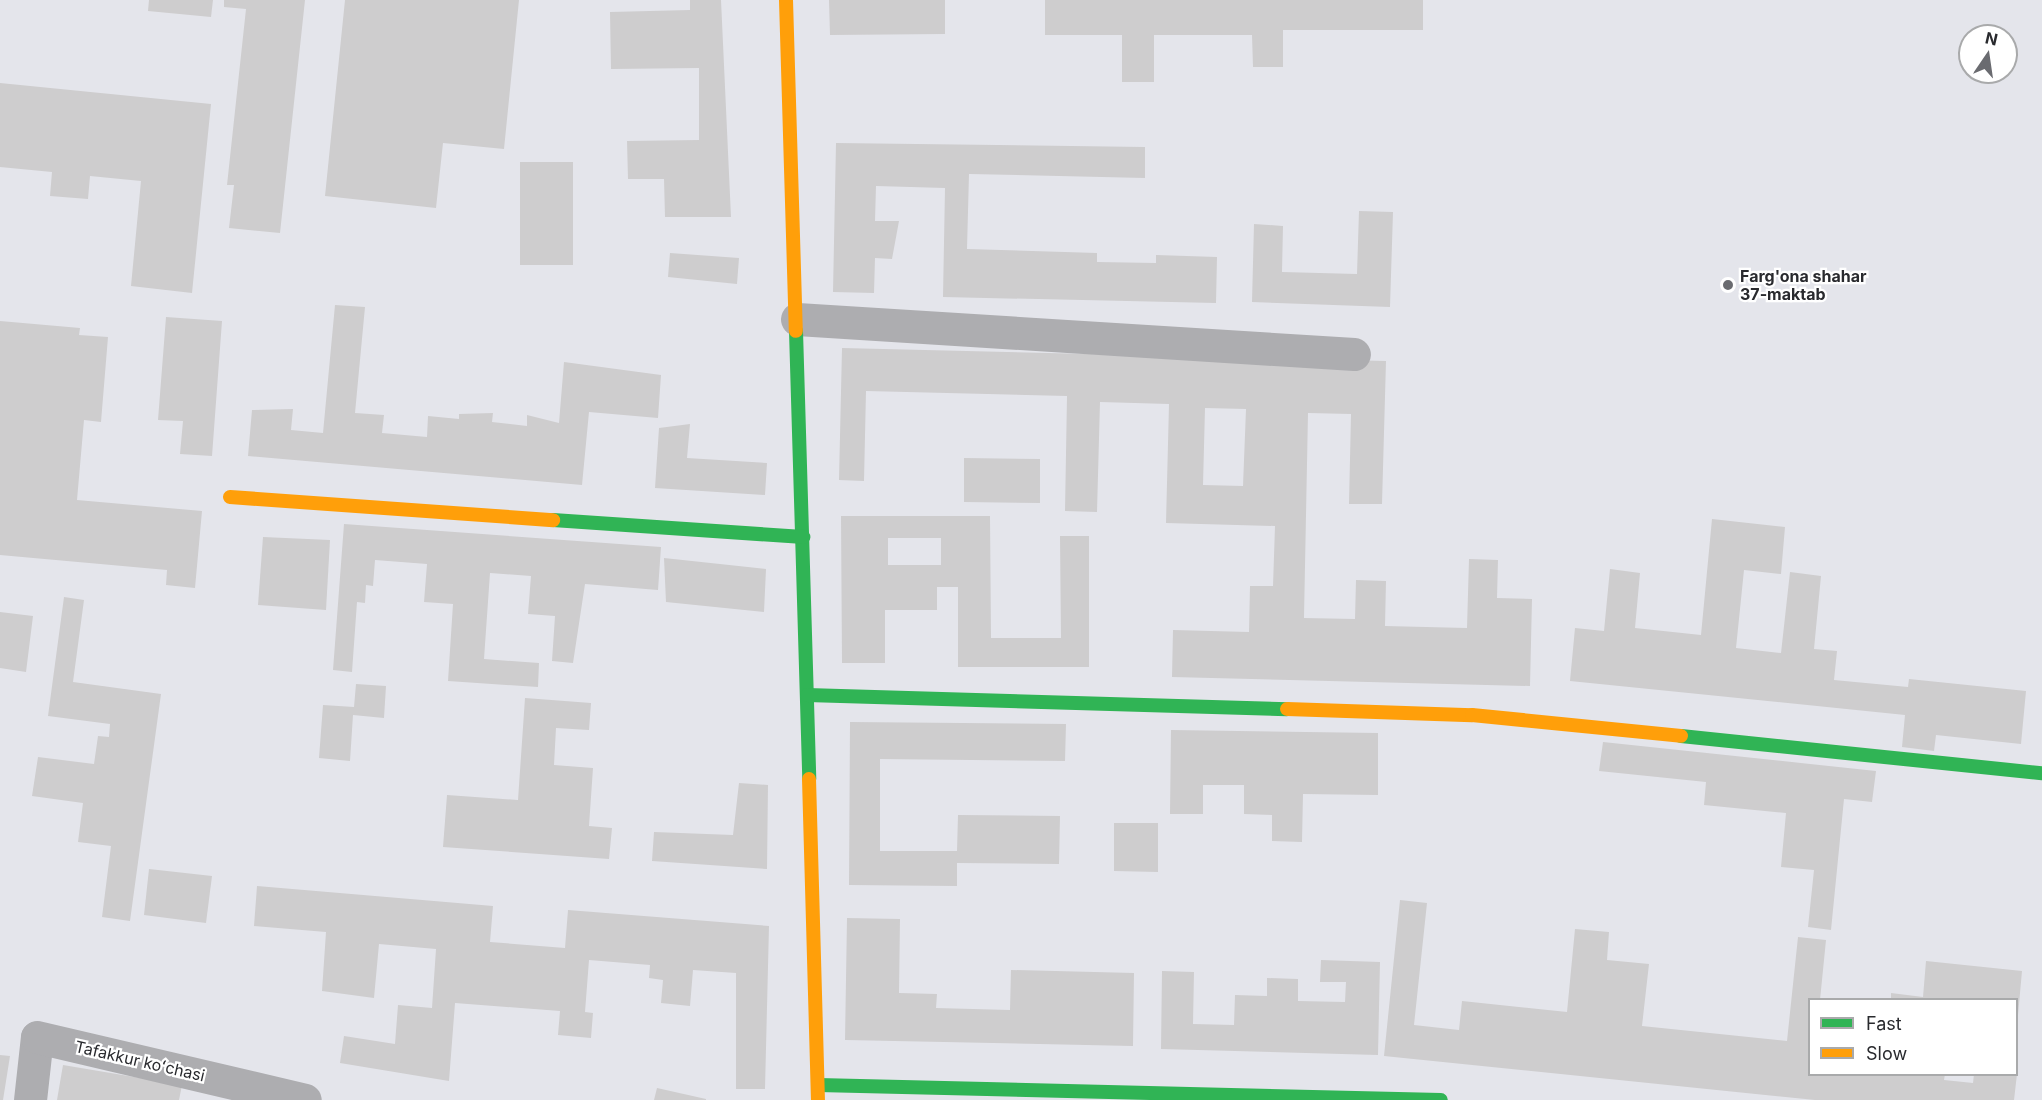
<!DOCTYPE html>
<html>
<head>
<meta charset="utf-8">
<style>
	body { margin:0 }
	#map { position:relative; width:2042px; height:1100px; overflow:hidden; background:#e4e5eb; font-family:Inter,sans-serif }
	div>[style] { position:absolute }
	.building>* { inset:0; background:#cecdce }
	.street>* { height:33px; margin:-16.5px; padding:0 16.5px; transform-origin:16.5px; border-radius:16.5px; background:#adadb0 }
	.fast>* { height:14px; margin:-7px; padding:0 7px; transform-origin:7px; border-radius:7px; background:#30b455 }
	.slow>* { height:14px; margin:-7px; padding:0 7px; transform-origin:7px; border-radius:7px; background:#ff9f0a }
	.dots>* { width:16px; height:16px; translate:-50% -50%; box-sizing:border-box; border:3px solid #fff; border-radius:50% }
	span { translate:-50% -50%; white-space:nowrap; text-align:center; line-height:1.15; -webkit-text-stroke:4.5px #fff; paint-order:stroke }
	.poi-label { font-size:16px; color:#292a2e; font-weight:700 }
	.left { translate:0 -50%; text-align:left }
	.street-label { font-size:16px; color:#292a2e }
	.legend { position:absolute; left:1808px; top:998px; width:210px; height:78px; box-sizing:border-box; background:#fff; border:2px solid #a9aaab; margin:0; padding:8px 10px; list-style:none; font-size:18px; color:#292a2e }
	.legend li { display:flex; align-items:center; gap:12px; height:30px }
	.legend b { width:30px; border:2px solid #a9aaab }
	.north { position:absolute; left:1958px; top:24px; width:60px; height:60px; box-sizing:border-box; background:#fff; border:2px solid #a9aaab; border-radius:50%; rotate:13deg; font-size:16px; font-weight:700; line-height:24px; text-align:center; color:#292a2e }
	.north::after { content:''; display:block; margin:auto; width:21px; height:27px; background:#6a6b70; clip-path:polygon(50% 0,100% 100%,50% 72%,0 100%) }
</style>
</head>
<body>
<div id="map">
	<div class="building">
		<i style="clip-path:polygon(149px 0,213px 0,211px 17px,148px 11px)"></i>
		<i style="clip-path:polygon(224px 0,305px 0,280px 233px,229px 228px,234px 185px,227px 185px,246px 9px,224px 7px)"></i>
		<i style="clip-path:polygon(345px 0,519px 0,504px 149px,443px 143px,436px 208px,325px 196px)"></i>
		<i style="clip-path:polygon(690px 0,721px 0,731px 217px,665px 217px,664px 179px,628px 179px,627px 141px,699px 140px,699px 68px,611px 69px,610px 12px,690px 10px)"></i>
		<i style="clip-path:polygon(829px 0,945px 0,945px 34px,830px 35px)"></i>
		<i style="clip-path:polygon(1045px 0,1423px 0,1423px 30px,1283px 30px,1283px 67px,1253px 67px,1252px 35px,1154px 35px,1154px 82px,1122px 82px,1122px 35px,1045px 35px)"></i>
		<i style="clip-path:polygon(0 83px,211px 104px,192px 293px,131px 286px,141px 181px,90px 176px,88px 199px,50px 196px,52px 172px,0 167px)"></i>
		<i style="clip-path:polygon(836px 143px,1145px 147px,1145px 178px,969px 174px,967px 249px,1097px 253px,1097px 262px,1156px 263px,1156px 255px,1217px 257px,1216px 303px,943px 297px,945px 188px,876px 186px,875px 221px,899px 221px,892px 259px,875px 258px,874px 293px,833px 292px)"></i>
		<i style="clip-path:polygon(520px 162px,573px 162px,573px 265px,520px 265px)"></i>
		<i style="clip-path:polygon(1359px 211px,1393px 212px,1390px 307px,1252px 302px,1254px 224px,1283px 226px,1282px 272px,1357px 274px)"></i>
		<i style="clip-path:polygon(670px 253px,739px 258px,737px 284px,668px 277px)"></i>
		<i style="clip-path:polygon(335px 305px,365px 307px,355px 413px,384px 415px,382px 433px,427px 437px,428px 416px,459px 419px,459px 414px,493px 413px,492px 422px,527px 426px,527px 415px,559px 423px,564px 362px,661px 375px,658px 418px,589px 412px,582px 485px,248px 456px,252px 410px,293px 409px,291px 430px,323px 433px)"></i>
		<i style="clip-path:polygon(166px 317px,222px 321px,212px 456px,180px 454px,183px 421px,158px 420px)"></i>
		<i style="clip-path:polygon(0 321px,80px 328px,79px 335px,108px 337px,101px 422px,84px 420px,77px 500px,202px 511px,195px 588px,166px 585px,167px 570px,0 555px)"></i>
		<i style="clip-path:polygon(evenodd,842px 348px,1386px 361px,1382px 504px,1349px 504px,1351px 414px,1308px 413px,1304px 618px,1355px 619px,1356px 580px,1386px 581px,1385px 626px,1467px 628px,1469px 559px,1498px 560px,1497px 598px,1532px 599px,1530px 686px,1172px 677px,1173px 630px,1249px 632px,1250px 586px,1273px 586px,1275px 526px,1166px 523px,1169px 404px,1100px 402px,1097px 512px,1065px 511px,1067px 396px,866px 391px,864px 481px,839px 480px,842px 348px,1205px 408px,1246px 409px,1243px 486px,1203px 485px,1205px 408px)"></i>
		<i style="clip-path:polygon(690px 424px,687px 458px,767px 463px,765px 495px,655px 488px,659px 428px)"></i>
		<i style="clip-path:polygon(964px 458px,1040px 459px,1040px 503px,964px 502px)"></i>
		<i style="clip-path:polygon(evenodd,841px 516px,990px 516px,991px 638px,1061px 638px,1060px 536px,1089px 536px,1089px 667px,958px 667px,958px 587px,937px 587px,937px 610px,885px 610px,885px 663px,842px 663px,841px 516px,888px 538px,941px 538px,941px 565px,888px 565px,888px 538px)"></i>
		<i style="clip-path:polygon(1712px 519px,1785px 527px,1781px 574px,1744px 570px,1736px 648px,1781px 653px,1790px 572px,1821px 576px,1814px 649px,1837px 651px,1834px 680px,1908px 687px,1909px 679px,2026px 691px,2021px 744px,1936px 735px,1934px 751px,1902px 747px,1905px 715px,1570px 681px,1575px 628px,1604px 631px,1610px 569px,1640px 573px,1635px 628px,1701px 635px)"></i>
		<i style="clip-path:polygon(344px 524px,661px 547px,658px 590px,585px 584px,573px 663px,552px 661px,555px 616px,528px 614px,531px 576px,490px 573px,484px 659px,539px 663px,538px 687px,448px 681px,453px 604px,424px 602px,427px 564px,375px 560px,373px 586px,366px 585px,365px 603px,357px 602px,352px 672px,333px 670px)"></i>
		<i style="clip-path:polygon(263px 537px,330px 540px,326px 610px,258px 605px)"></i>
		<i style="clip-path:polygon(664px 558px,766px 569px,764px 612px,666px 602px)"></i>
		<i style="clip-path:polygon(64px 597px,84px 600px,73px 682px,161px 694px,130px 921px,102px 917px,111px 846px,78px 842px,83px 803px,32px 796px,38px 757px,94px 764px,98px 736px,109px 737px,110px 724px,48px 716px)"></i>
		<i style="clip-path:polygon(0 612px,33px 616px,26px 672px,0 668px)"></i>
		<i style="clip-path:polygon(356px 684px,386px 686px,384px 718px,353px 715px,350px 761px,319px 758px,323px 705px,354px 707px)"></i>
		<i style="clip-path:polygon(525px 698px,591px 703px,589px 730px,556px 728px,554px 765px,593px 768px,589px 826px,612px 828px,609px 859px,443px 847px,447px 795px,518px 800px)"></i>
		<i style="clip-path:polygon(850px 722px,1066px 724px,1065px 761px,880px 759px,880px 851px,957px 851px,958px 815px,1060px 816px,1059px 864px,957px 863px,957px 886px,849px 885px)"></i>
		<i style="clip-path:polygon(1171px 730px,1378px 733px,1378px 795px,1303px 794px,1302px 842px,1272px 841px,1272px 815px,1244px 814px,1244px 785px,1203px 785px,1203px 814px,1170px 814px)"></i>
		<i style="clip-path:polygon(1603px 742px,1876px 771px,1872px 802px,1844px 799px,1831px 930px,1808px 927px,1814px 870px,1781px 867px,1786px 813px,1704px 805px,1706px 782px,1599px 771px)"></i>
		<i style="clip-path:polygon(739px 783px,768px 785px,767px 869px,652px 861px,654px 832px,733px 835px)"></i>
		<i style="clip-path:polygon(1114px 823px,1158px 823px,1158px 872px,1114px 871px)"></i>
		<i style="clip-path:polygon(149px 869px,212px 876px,206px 923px,144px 915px)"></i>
		<i style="clip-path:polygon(257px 886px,493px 906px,490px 942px,565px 948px,568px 910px,769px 926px,765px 1089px,736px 1089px,736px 973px,693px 970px,690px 1006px,661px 1003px,663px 980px,649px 978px,650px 965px,589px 960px,585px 1012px,593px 1013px,591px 1038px,558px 1035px,560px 1011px,455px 1003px,449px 1081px,340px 1063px,344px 1036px,395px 1044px,398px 1005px,432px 1008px,436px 949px,379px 944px,374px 998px,322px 991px,326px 932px,254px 926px)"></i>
		<i style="clip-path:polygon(1400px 900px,1427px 903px,1414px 1025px,1459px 1030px,1462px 1001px,1567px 1012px,1575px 929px,1609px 932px,1607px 960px,1649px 964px,1642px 1026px,1787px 1041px,1798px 937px,1826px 940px,1820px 1000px,1810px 1000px,1810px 1074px,1945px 1074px,1944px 1080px,1973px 1083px,1974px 1074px,2017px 1074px,2014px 1100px,1815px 1100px,1384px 1056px)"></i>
		<i style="clip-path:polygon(847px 918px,900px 919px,899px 993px,937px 994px,936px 1008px,1010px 1010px,1011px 970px,1134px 973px,1133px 1046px,845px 1040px)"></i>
		<i style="clip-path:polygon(1321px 960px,1380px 962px,1378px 1055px,1161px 1049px,1162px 971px,1194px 972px,1193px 1024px,1234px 1025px,1235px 995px,1267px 996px,1267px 978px,1298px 979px,1298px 1001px,1345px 1002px,1346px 982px,1320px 982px)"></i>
		<i style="clip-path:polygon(1926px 961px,2022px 971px,2018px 1015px,2016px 1000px,1891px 1000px,1891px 993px,1923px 997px)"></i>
		<i style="clip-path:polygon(0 1055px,10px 1056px,3px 1100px,0 1100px)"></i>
		<i style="clip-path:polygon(63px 1065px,182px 1085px,179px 1100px,57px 1100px)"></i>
		<i style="clip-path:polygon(657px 1088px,706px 1099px,706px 1100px,654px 1100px)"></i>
	</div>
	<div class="street">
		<i style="left:797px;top:319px;width:558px;rotate:3.6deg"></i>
		<i style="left:30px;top:1100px;width:63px;rotate:-83.7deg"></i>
		<i style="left:37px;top:1037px;width:275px;rotate:13.2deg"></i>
	</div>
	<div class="fast">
		<i style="left:796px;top:331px;width:448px;rotate:88.3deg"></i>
		<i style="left:553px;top:520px;width:251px;rotate:3.9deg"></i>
		<i style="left:807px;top:695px;width:480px;rotate:1.7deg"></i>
		<i style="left:1681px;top:736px;width:363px;rotate:5.9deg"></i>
		<i style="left:818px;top:1085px;width:623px;rotate:1.38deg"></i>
	</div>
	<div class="slow">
		<i style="left:786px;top:0;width:331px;rotate:88.3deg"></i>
		<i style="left:230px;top:497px;width:324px;rotate:4.1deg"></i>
		<i style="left:1287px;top:709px;width:185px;rotate:1.9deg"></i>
		<i style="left:1472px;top:715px;width:210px;rotate:5.7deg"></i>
		<i style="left:809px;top:779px;width:321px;rotate:88.4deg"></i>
	</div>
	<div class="dots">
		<i style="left:1728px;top:285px;background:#6a6b70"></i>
	</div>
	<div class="poi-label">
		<span class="left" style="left:1740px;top:285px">Farg'ona shahar<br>37-maktab</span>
	</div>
	<div class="street-label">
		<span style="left:140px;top:1061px;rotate:13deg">Tafakkur koʻchasi</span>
	</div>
	<ul class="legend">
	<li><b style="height:8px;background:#30b455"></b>Fast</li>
	<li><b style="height:8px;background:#ff9f0a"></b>Slow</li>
	</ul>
	<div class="north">N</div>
</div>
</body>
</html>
